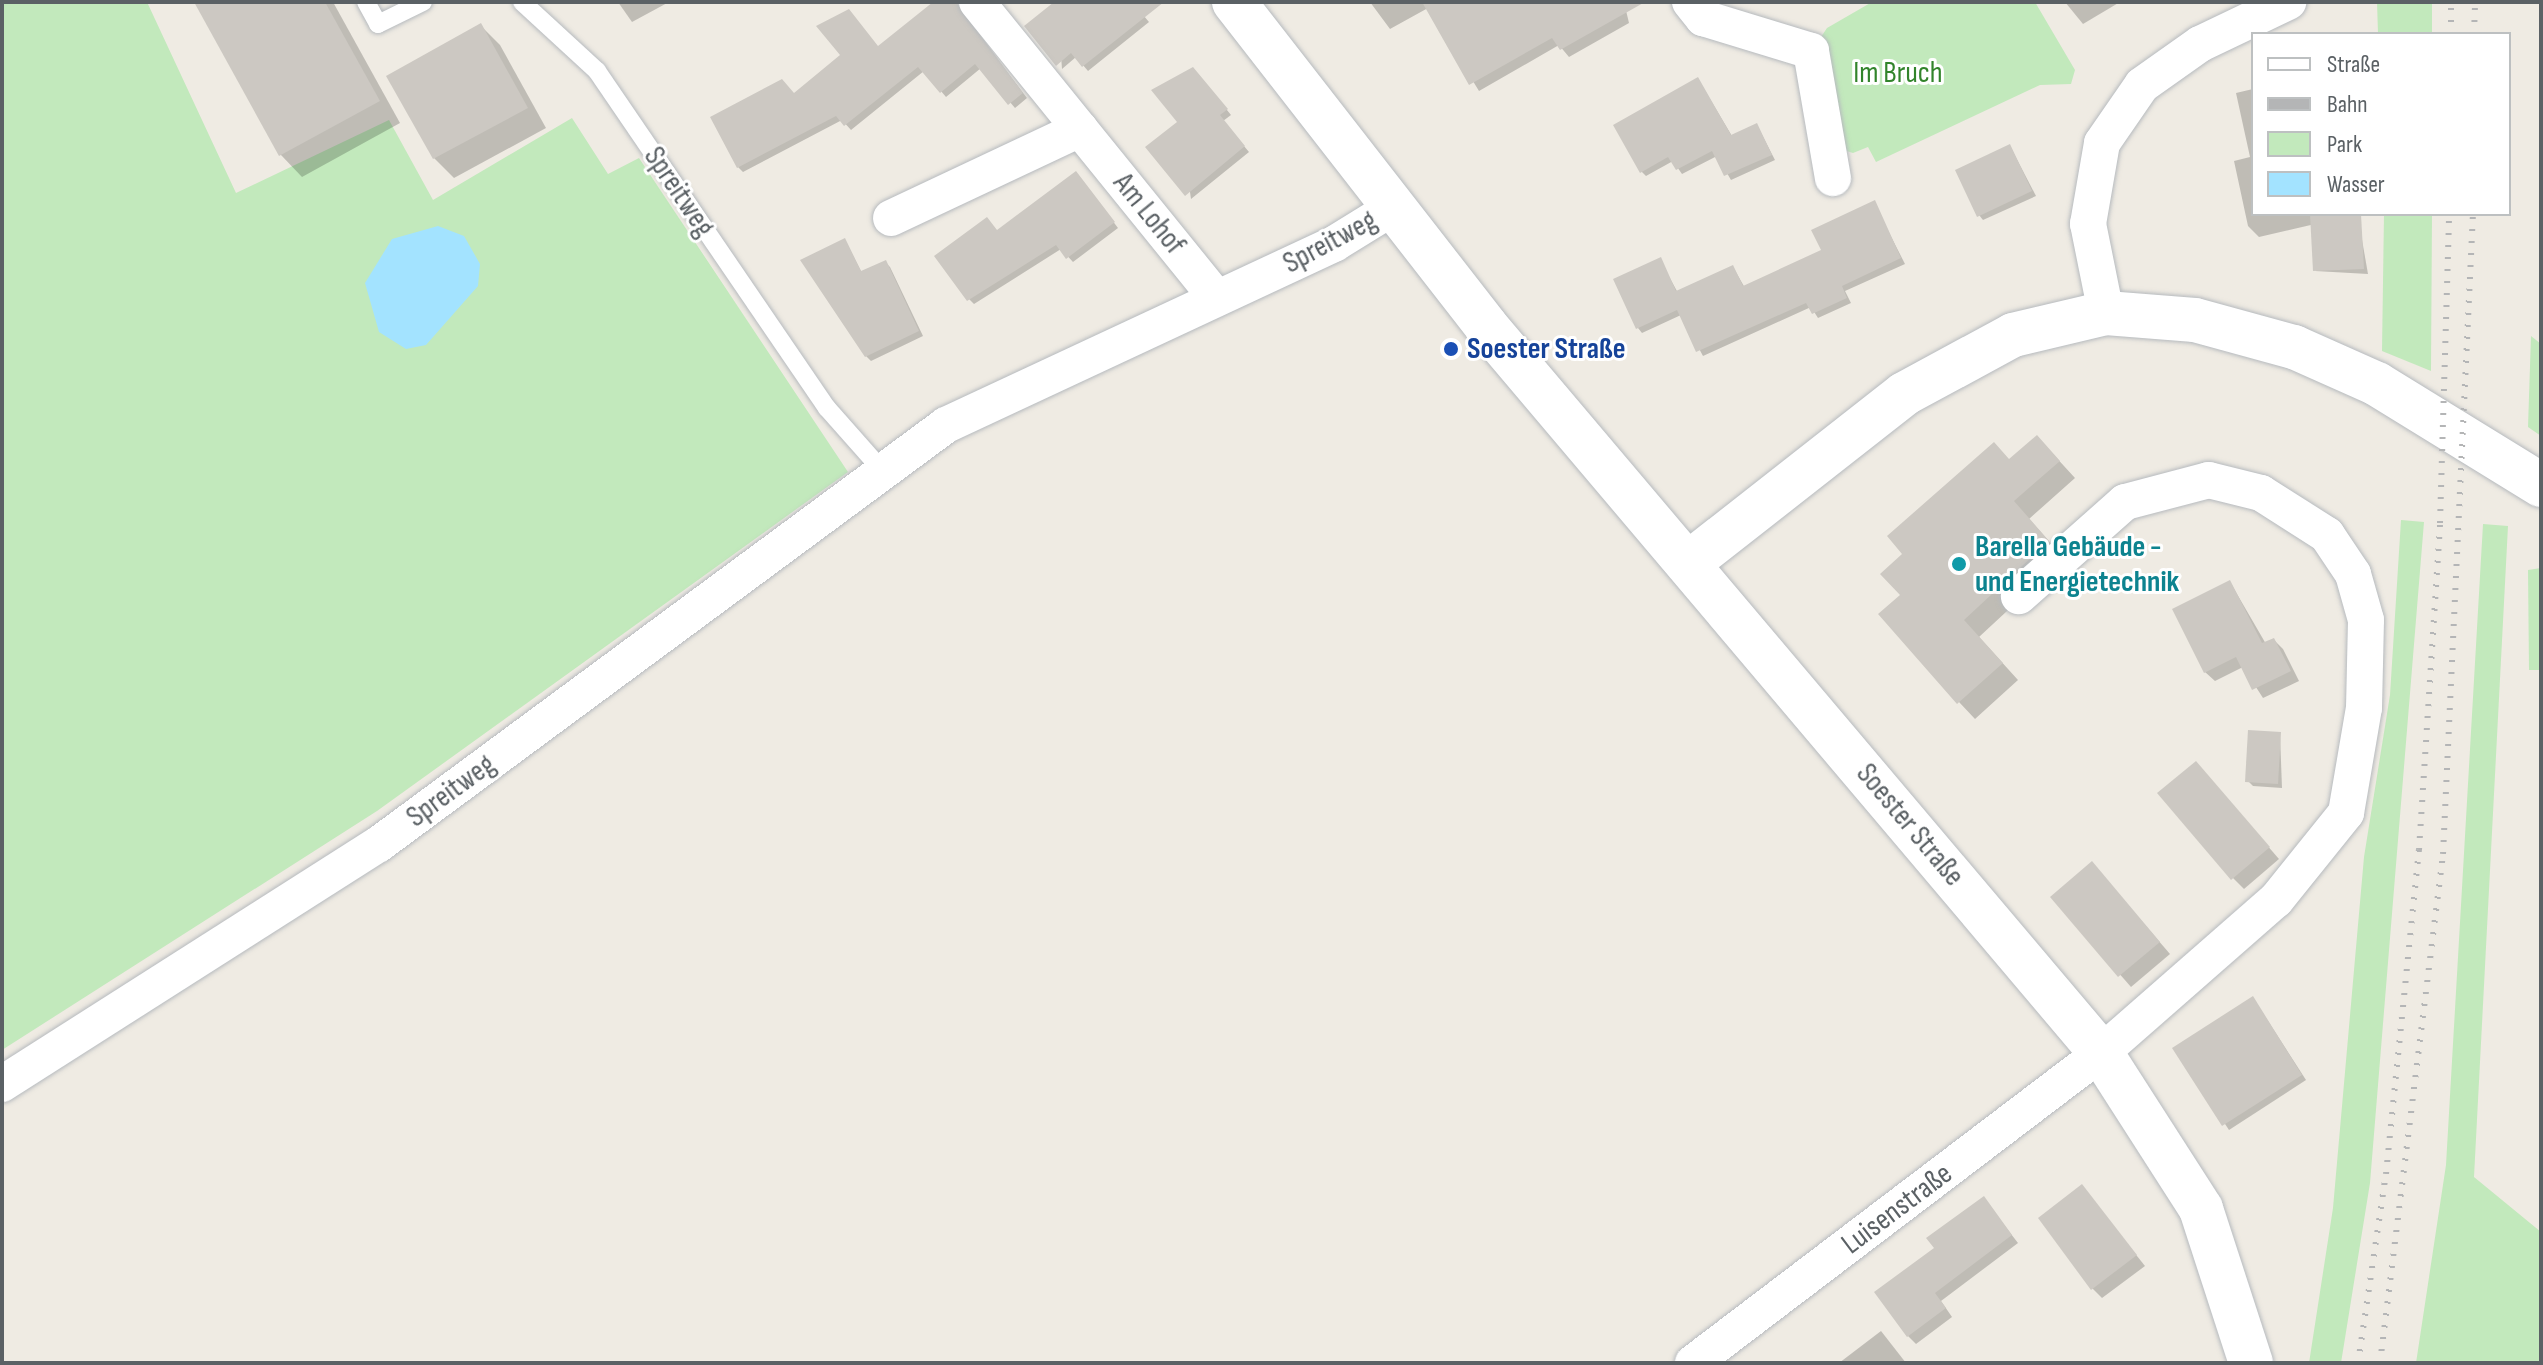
<!DOCTYPE html>
<html>
<head>
<meta charset="utf-8">
<style>
	body { margin:0 }
	#map { position:relative; width:2543px; height:1365px; overflow:hidden; background:#efebe3; font-family:"Sofia Sans Condensed",sans-serif }
	div>[style] { position:absolute }
	.green>* { inset:0; background:#c2e9bc }
	.water>* { inset:0; background:#a3e3ff }
	.shadow>* { inset:0; background:#0003 }
	.building>* { inset:0; background:#ccc8c2 }
	.roads { filter:drop-shadow(0 0 2px #b6babe) drop-shadow(0 0 2px #b6babe) }
	.lane>* { height:18px; margin:-9px; padding:0 9px; transform-origin:9px; border-radius:9px; background:#fff }
	.street>* { height:36px; margin:-18px; padding:0 18px; transform-origin:18px; border-radius:18px; background:#fff }
	.secondary>* { height:44px; margin:-22px; padding:0 22px; transform-origin:22px; border-radius:22px; background:#fff }
	.rail>* { height:6px; margin-top:-3px; transform-origin:0; background:repeating-linear-gradient(90deg,#b4b5b6 0 2px,transparent 0 12px) }
	.dots>* { width:22px; height:22px; translate:-50% -50%; box-sizing:border-box; border:4px solid #fff; border-radius:50% }
	span { translate:-50% -50%; white-space:nowrap; text-align:center; line-height:1.15; -webkit-text-stroke:6px #fff; paint-order:stroke }
	.park-label { font-size:30px; color:#32842b }
	.street-label { font-size:30px; color:#5b6165 }
	.transit-label { font-size:30px; color:#164399; font-weight:700 }
	.left { translate:0 -50%; text-align:left }
	.culture-label { font-size:30px; color:#0d838f; font-weight:700 }
	.frame { position:absolute; inset:0; border:4px solid #5b6165; pointer-events:none }
	.legend { position:absolute; left:2251px; top:32px; width:260px; height:184px; box-sizing:border-box; background:#fff; border:2px solid #bdc0c1; margin:0; padding:10px 14px; list-style:none; font-size:24px; color:#5b6165 }
	.legend li { display:flex; align-items:center; gap:16px; height:40px }
	.legend b { width:40px; border:2px solid #bdc0c1 }
</style>
</head>
<body>
<div id="map">
	<div class="green">
		<i style="clip-path:polygon(2px 2px,147px 2px,236px 193px,389px 120px,433px 200px,572px 118px,608px 174px,639px 158px,848px 472px,377px 811px,2px 1050px)"></i>
		<i style="clip-path:polygon(1872px 2px,2035px 2px,2075px 70px,2071px 84px,2040px 85px,1876px 162px,1868px 147px,1853px 153px,1837px 148px,1819px 40px,1827px 28px)"></i>
		<i style="clip-path:polygon(2377px 2px,2432px 2px,2432px 34px,2378px 34px)"></i>
		<i style="clip-path:polygon(2384px 214px,2432px 214px,2431px 371px,2382px 351px)"></i>
		<i style="clip-path:polygon(2531px 336px,2541px 344px,2541px 436px,2528px 427px)"></i>
		<i style="clip-path:polygon(2401px 520px,2424px 522px,2370px 1183px,2341px 1363px,2309px 1363px,2333px 1208px,2364px 857px,2390px 695px)"></i>
		<i style="clip-path:polygon(2483px 524px,2508px 526px,2474px 1177px,2541px 1232px,2541px 1363px,2416px 1363px,2446px 1165px)"></i>
		<i style="clip-path:polygon(2541px 568px,2541px 670px,2529px 670px,2528px 570px)"></i>
	</div>
	<div class="water">
		<i style="clip-path:polygon(438px 226px,464px 236px,480px 264px,478px 286px,426px 345px,406px 349px,379px 332px,365px 283px,392px 239px)"></i>
	</div>
	<div class="shadow">
		<i style="clip-path:polygon(196px 2px,333px 2px,400px 123px,302px 177px,281px 155px)"></i>
		<i style="clip-path:polygon(618px 2px,669px 2px,632px 22px)"></i>
		<i style="clip-path:polygon(936px 2px,954px 2px,1027px 98px,1015px 108px,981px 68px,946px 97px,924px 71px,851px 130px,842px 120px,743px 172px,738px 167px,794px 96px,878px 48px)"></i>
		<i style="clip-path:polygon(1057px 2px,1132px 2px,1149px 22px,1088px 71px,1076px 57px,1062px 69px)"></i>
		<i style="clip-path:polygon(1370px 2px,1624px 2px,1629px 23px,1569px 57px,1559px 45px,1479px 91px,1428px 8px,1390px 29px)"></i>
		<i style="clip-path:polygon(2065px 2px,2120px 2px,2083px 24px)"></i>
		<i style="clip-path:polygon(481px 26px,500px 45px,546px 128px,454px 178px,434px 158px,389px 76px)"></i>
		<i style="clip-path:polygon(1198px 74px,1231px 115px,1223px 121px,1249px 152px,1191px 199px,1180px 122px)"></i>
		<i style="clip-path:polygon(1698px 79px,1732px 136px,1757px 125px,1775px 160px,1731px 180px,1717px 156px,1682px 174px,1673px 161px,1646px 176px,1641px 171px)"></i>
		<i style="clip-path:polygon(2253px 89px,2253px 214px,2327px 214px,2328px 221px,2259px 237px,2248px 226px,2234px 161px,2250px 157px,2236px 93px)"></i>
		<i style="clip-path:polygon(2010px 146px,2036px 196px,1983px 220px,1979px 215px)"></i>
		<i style="clip-path:polygon(1081px 179px,1118px 228px,1073px 262px,1061px 249px,974px 304px,969px 299px,998px 232px)"></i>
		<i style="clip-path:polygon(1874px 203px,1905px 264px,1845px 291px,1851px 303px,1818px 318px,1811px 307px,1703px 356px,1681px 315px,1642px 333px,1638px 328px,1660px 260px,1678px 293px,1733px 267px,1745px 288px,1823px 251px)"></i>
		<i style="clip-path:polygon(2361px 234px,2368px 274px,2315px 271px)"></i>
		<i style="clip-path:polygon(845px 240px,862px 273px,885px 262px,890px 267px,923px 336px,871px 361px,866px 356px)"></i>
		<i style="clip-path:polygon(2053px 454px,2075px 478px,2029px 519px,2064px 558px,1979px 637px,2018px 680px,1975px 719px,1959px 702px,1903px 595px,2010px 461px)"></i>
		<i style="clip-path:polygon(2230px 582px,2266px 644px,2274px 640px,2283px 649px,2299px 681px,2263px 698px,2243px 667px,2215px 681px,2205px 672px)"></i>
		<i style="clip-path:polygon(2280px 734px,2282px 788px,2253px 786px,2248px 781px)"></i>
		<i style="clip-path:polygon(2206px 775px,2279px 859px,2244px 889px,2233px 878px)"></i>
		<i style="clip-path:polygon(2102px 875px,2170px 954px,2131px 987px,2052px 897px)"></i>
		<i style="clip-path:polygon(2257px 1004px,2306px 1080px,2229px 1130px,2175px 1048px)"></i>
		<i style="clip-path:polygon(2082px 1187px,2145px 1266px,2102px 1298px,2092px 1288px)"></i>
		<i style="clip-path:polygon(1984px 1199px,2018px 1243px,1941px 1301px,1952px 1317px,1916px 1344px,1908px 1336px,1936px 1248px)"></i>
		<i style="clip-path:polygon(1881px 1331px,1906px 1363px,1839px 1363px)"></i>
	</div>
	<div class="building">
		<i style="clip-path:polygon(194px 2px,325px 2px,380px 101px,279px 156px)"></i>
		<i style="clip-path:polygon(933px 2px,956px 2px,1023px 93px,1008px 105px,975px 64px,940px 93px,918px 67px,844px 126px,836px 116px,737px 168px,710px 117px,782px 79px,794px 93px,840px 55px,816px 26px,849px 9px,878px 46px)"></i>
		<i style="clip-path:polygon(1054px 2px,1164px 2px,1082px 67px,1071px 53px,1056px 66px,1024px 26px)"></i>
		<i style="clip-path:polygon(1422px 2px,1645px 2px,1560px 50px,1552px 38px,1469px 85px)"></i>
		<i style="clip-path:polygon(481px 23px,528px 108px,433px 159px,386px 76px)"></i>
		<i style="clip-path:polygon(1193px 67px,1228px 109px,1220px 115px,1245px 146px,1185px 196px,1145px 147px,1177px 122px,1151px 90px)"></i>
		<i style="clip-path:polygon(1698px 77px,1731px 135px,1757px 123px,1772px 155px,1724px 176px,1712px 151px,1676px 170px,1668px 157px,1640px 173px,1613px 125px)"></i>
		<i style="clip-path:polygon(2010px 144px,2032px 191px,1977px 217px,1955px 170px)"></i>
		<i style="clip-path:polygon(1076px 171px,1115px 222px,1066px 259px,1056px 245px,967px 301px,934px 256px,987px 217px,997px 230px)"></i>
		<i style="clip-path:polygon(1875px 200px,1901px 258px,1842px 286px,1847px 298px,1812px 314px,1806px 303px,1696px 352px,1677px 310px,1636px 329px,1613px 279px,1661px 257px,1676px 291px,1733px 265px,1743px 286px,1821px 250px,1811px 230px)"></i>
		<i style="clip-path:polygon(2310px 214px,2361px 214px,2364px 269px,2313px 271px)"></i>
		<i style="clip-path:polygon(845px 238px,861px 271px,886px 260px,919px 331px,865px 357px,800px 260px)"></i>
		<i style="clip-path:polygon(2037px 435px,2060px 461px,2014px 501px,2049px 541px,1964px 620px,2003px 663px,1957px 704px,1878px 614px,1900px 595px,1880px 574px,1902px 554px,1887px 536px,1994px 442px,2009px 459px)"></i>
		<i style="clip-path:polygon(2230px 580px,2262px 643px,2274px 638px,2291px 671px,2252px 690px,2236px 657px,2204px 673px,2172px 609px)"></i>
		<i style="clip-path:polygon(2248px 730px,2281px 732px,2278px 784px,2245px 782px)"></i>
		<i style="clip-path:polygon(2196px 761px,2270px 847px,2231px 880px,2157px 793px)"></i>
		<i style="clip-path:polygon(2092px 861px,2160px 942px,2118px 977px,2050px 897px)"></i>
		<i style="clip-path:polygon(2253px 996px,2302px 1075px,2222px 1126px,2172px 1048px)"></i>
		<i style="clip-path:polygon(2082px 1184px,2137px 1255px,2091px 1290px,2038px 1218px)"></i>
		<i style="clip-path:polygon(1984px 1196px,2012px 1235px,1935px 1293px,1946px 1308px,1907px 1337px,1874px 1292px,1934px 1248px,1926px 1238px)"></i>
	</div>
	<div class="roads">
		<div class="lane">
			<i style="left:366px;top:2px;width:25px;rotate:61deg"></i>
			<i style="left:378px;top:24px;width:50px;rotate:-26.1deg"></i>
			<i style="left:522px;top:2px;width:102px;rotate:42.6deg"></i>
			<i style="left:597px;top:71px;width:408px;rotate:55.7deg"></i>
			<i style="left:827px;top:408px;width:81px;rotate:48.5deg"></i>
		</div>
		<div class="street">
			<i style="left:977px;top:2px;width:381px;rotate:51deg"></i>
			<i style="left:1690px;top:2px;width:21px;rotate:51deg"></i>
			<i style="left:1703px;top:18px;width:113px;rotate:17deg"></i>
			<i style="left:1811px;top:51px;width:129px;rotate:80.2deg"></i>
			<i style="left:891px;top:218px;width:209px;rotate:-25.2deg"></i>
			<i style="left:2106px;top:313px;width:91px;rotate:-101.4deg"></i>
			<i style="left:2088px;top:224px;width:82px;rotate:-80.2deg"></i>
			<i style="left:2102px;top:143px;width:70px;rotate:-55.4deg"></i>
			<i style="left:2142px;top:85px;width:71px;rotate:-35.3deg"></i>
			<i style="left:2200px;top:44px;width:98px;rotate:-25.5deg"></i>
			<i style="left:2px;top:1084px;width:447px;rotate:-32.5deg"></i>
			<i style="left:379px;top:844px;width:705px;rotate:-36.46deg"></i>
			<i style="left:946px;top:425px;width:428px;rotate:-25deg"></i>
			<i style="left:1334px;top:244px;width:70px;rotate:-31.7deg"></i>
			<i style="left:1693px;top:1363px;width:512px;rotate:-37.23deg"></i>
			<i style="left:2101px;top:1053px;width:232px;rotate:-41.2deg"></i>
			<i style="left:2276px;top:900px;width:112px;rotate:-51.2deg"></i>
			<i style="left:2346px;top:813px;width:107px;rotate:-80.3deg"></i>
			<i style="left:2364px;top:708px;width:88px;rotate:-88.7deg"></i>
			<i style="left:2366px;top:620px;width:48px;rotate:-105.8deg"></i>
			<i style="left:2353px;top:574px;width:47px;rotate:-123.7deg"></i>
			<i style="left:2327px;top:535px;width:78px;rotate:-147.5deg"></i>
			<i style="left:2261px;top:493px;width:54px;rotate:-166deg"></i>
			<i style="left:2209px;top:480px;width:87px;rotate:165.3deg"></i>
			<i style="left:2125px;top:502px;width:142px;rotate:138.4deg"></i>
		</div>
		<div class="secondary">
			<i style="left:1234px;top:2px;width:410px;rotate:52.1deg"></i>
			<i style="left:1486px;top:326px;width:952px;rotate:49.77deg"></i>
			<i style="left:2101px;top:1053px;width:185px;rotate:57.3deg"></i>
			<i style="left:2201px;top:1209px;width:162px;rotate:72deg"></i>
			<i style="left:1690px;top:562px;width:272px;rotate:-38.1deg"></i>
			<i style="left:1904px;top:394px;width:124px;rotate:-28.4deg"></i>
			<i style="left:2013px;top:335px;width:96px;rotate:-13.3deg"></i>
			<i style="left:2106px;top:313px;width:89px;rotate:4.5deg"></i>
			<i style="left:2195px;top:320px;width:103px;rotate:15.3deg"></i>
			<i style="left:2294px;top:347px;width:91px;rotate:24deg"></i>
			<i style="left:2377px;top:384px;width:193px;rotate:31.6deg"></i>
		</div>
	</div>
	<div class="rail">
		<i style="left:2451px;top:34px;width:32px;rotate:-90deg"></i>
		<i style="left:2474px;top:34px;width:32px;rotate:-88deg"></i>
		<i style="left:2358px;top:1363px;width:191px;rotate:-81.6deg"></i>
		<i style="left:2386px;top:1174px;width:326px;rotate:-84.2deg"></i>
		<i style="left:2419px;top:850px;width:328px;rotate:-86.3deg"></i>
		<i style="left:2440px;top:523px;width:309px;rotate:-88.3deg"></i>
		<i style="left:2380px;top:1363px;width:513px;rotate:-82.94deg"></i>
		<i style="left:2443px;top:854px;width:641px;rotate:-87.32deg"></i>
	</div>
	<div class="dots">
		<i style="left:1451px;top:349px;background:#1a4fb4"></i>
		<i style="left:1959px;top:564px;background:#0f9aa8"></i>
	</div>
	<div class="park-label">
		<span style="left:1898px;top:73px">Im Bruch</span>
	</div>
	<div class="street-label">
		<span style="left:679px;top:192px;rotate:56deg">Spreitweg</span>
		<span style="left:1149px;top:214px;rotate:51deg">Am Lohof</span>
		<span style="left:1330px;top:242px;rotate:-28deg">Spreitweg</span>
		<span style="left:451px;top:791px;rotate:-36deg">Spreitweg</span>
		<span style="left:1910px;top:825px;rotate:50deg">Soester Straße</span>
		<span style="left:1897px;top:1209px;rotate:-37deg">Luisenstraße</span>
	</div>
	<div class="transit-label">
		<span class="left" style="left:1467px;top:349px">Soester Straße</span>
	</div>
	<div class="culture-label">
		<span class="left" style="left:1975px;top:564px">Barella Gebäude -<br>und Energietechnik</span>
	</div>
	<div class="frame"></div>
	<ul class="legend">
	<li><b style="height:10px;background:#fff"></b>Straße</li>
	<li><b style="height:10px;background:#b4b5b6"></b>Bahn</li>
	<li><b style="height:22px;background:#c2e9bc"></b>Park</li>
	<li><b style="height:22px;background:#a3e3ff"></b>Wasser</li>
	</ul>
</div>
</body>
</html>
